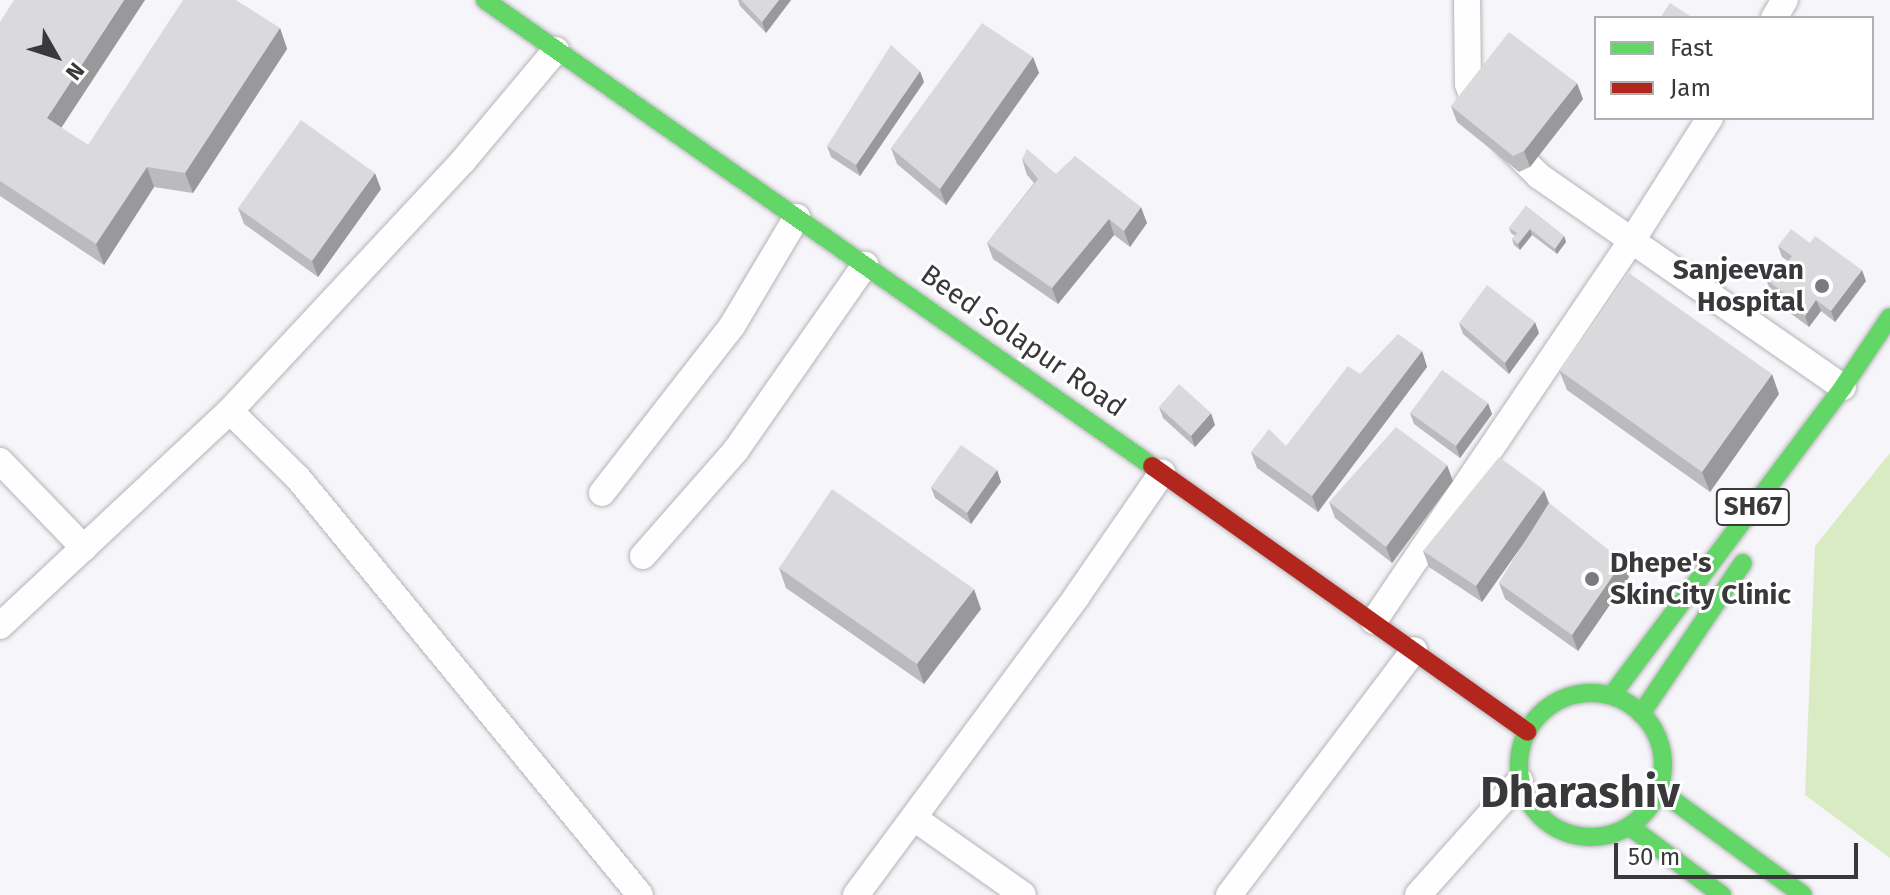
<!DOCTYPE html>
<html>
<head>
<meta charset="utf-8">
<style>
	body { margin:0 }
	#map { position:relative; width:1890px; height:895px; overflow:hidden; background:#f6f5f9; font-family:"Fira Sans",sans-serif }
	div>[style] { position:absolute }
	.green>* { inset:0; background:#d8ebc3 }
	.roads { filter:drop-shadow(0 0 2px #b5b4b8) drop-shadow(0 0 2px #b5b4b8) }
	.street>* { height:26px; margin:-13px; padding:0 13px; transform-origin:13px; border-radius:13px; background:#fefefe }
	.fast>* { height:18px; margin:-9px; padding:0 9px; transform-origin:9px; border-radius:9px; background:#63d668 }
	.fast>.ring { margin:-9px; padding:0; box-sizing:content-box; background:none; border:18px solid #63d668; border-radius:50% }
	.jam>* { height:18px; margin:-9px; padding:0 9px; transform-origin:9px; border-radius:9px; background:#b3261e }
	.wall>* { inset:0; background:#bbbbbe }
	.shaded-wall>* { inset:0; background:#99999b }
	.building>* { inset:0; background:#dadadd }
	.dots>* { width:22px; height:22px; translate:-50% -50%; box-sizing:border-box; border:4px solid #fff; border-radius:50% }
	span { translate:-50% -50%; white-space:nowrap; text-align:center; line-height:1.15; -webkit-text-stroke:6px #fff; paint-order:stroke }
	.shield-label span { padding:2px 6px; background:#fff; border:2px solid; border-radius:6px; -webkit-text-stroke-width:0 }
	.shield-label { font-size:26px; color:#39383b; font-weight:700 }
	.poi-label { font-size:28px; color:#39383b; font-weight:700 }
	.right { translate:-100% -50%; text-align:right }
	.left { translate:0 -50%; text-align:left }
	.street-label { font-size:28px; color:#39383b }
	.town-label { font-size:44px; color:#39383b; font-weight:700 }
	.legend { position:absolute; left:1594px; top:16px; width:280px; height:104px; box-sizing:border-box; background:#fff; border:2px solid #b0afb1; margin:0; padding:10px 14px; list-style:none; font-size:24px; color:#39383b }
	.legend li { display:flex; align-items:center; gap:16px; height:40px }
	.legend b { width:40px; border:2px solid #b0afb1 }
	.north { position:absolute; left:16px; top:16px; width:80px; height:80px; -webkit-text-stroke:6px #fff; paint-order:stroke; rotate:129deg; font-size:22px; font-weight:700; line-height:32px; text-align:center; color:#39383b }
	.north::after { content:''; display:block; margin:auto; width:28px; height:36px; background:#39383b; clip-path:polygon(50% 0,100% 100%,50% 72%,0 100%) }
	.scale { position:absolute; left:1614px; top:843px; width:244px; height:36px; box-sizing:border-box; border:4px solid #39383b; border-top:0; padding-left:10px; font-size:24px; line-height:28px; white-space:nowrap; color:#39383b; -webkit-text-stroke:6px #fff; paint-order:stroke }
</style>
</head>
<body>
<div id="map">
	<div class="green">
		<i style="clip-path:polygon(1890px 453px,1890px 858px,1805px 795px,1815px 546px)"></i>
	</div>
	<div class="roads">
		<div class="street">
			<i style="left:1467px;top:0;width:84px;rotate:89.3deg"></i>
			<i style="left:1468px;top:84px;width:33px;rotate:70deg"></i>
			<i style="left:1774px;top:18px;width:21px;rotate:-59deg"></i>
			<i style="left:556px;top:50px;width:145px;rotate:130deg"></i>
			<i style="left:463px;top:161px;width:342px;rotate:133deg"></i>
			<i style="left:230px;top:411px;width:95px;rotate:44.6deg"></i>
			<i style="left:298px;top:478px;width:539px;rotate:50.64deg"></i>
			<i style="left:1506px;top:143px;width:47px;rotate:45deg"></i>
			<i style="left:1539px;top:176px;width:370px;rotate:34.8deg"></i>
			<i style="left:0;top:461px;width:121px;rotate:46deg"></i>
			<i style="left:602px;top:493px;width:212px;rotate:-52.1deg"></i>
			<i style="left:732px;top:326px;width:127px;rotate:-59.2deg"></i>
			<i style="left:643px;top:556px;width:141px;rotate:-48.7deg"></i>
			<i style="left:736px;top:450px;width:226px;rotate:-55.1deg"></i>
			<i style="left:1374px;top:621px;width:458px;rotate:-55.9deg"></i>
			<i style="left:1631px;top:242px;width:147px;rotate:-57.5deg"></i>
			<i style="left:0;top:626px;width:315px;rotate:-43.1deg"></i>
			<i style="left:914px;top:818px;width:133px;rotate:35.2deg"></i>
			<i style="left:856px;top:895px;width:372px;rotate:-53.5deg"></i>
			<i style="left:1077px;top:596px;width:150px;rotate:-55.4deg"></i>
			<i style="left:1229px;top:895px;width:307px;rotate:-52.9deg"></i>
			<i style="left:1418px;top:895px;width:153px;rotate:-48.2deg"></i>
		</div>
		<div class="fast">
			<i style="left:485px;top:0;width:814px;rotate:34.94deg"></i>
			<i class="ring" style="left:1519px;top:693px;width:126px;height:126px"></i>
			<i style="left:1612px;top:695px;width:385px;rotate:-53.1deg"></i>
			<i style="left:1843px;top:387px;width:84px;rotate:-56.1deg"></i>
			<i style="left:1641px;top:714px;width:182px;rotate:-56deg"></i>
			<i style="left:1659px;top:790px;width:178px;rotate:36.1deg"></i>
			<i style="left:1629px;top:826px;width:116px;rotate:36.6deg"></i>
		</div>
		<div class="jam">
			<i style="left:1152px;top:466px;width:460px;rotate:35.3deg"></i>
		</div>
	</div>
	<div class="wall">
		<i style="clip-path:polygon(738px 0,791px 0,766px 33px,740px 6px)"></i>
		<i style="clip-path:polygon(0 22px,61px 128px,88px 145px,280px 28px,287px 49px,193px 193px,154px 187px,104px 265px,0 196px)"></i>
		<i style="clip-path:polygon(1033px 57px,1039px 73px,946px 205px,897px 164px,891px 148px)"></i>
		<i style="clip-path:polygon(924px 82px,860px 176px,831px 157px,827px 146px)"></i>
		<i style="clip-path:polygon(1583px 99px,1530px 167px,1519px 172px,1457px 122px,1451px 106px)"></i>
		<i style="clip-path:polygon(1022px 159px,1056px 174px,1147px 223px,1130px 247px,1114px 235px,1058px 304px,993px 259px,987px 243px,1034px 183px,1027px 175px)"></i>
		<i style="clip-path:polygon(381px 189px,318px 277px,244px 224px,238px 208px)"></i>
		<i style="clip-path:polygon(1526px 206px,1564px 236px,1566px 242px,1557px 254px,1532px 235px,1520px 250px,1514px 245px,1512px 239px,1515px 236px,1511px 233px,1509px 228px)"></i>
		<i style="clip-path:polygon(1778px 246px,1866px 281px,1835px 322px,1821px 311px,1809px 327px,1790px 313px,1786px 302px,1770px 290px,1766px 279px,1778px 274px,1788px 261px,1782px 257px)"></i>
		<i style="clip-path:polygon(1459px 323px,1539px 333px,1509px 374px,1463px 334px)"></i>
		<i style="clip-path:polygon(1422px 351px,1427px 367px,1318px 512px,1257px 468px,1251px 452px,1286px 446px,1360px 374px)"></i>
		<i style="clip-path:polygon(1559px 370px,1779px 394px,1710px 492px,1567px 390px)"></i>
		<i style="clip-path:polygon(1159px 407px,1215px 425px,1195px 447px,1163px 418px)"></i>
		<i style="clip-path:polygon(1410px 413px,1492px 414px,1460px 458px,1414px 424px)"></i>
		<i style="clip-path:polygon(997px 470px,1001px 482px,971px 524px,935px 498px,931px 487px)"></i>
		<i style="clip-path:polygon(1453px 481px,1392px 563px,1335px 518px,1329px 502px)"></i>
		<i style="clip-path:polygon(1549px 503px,1629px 577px,1578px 651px,1505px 599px,1499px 583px,1527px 538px,1482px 602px,1429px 567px,1423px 551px)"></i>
		<i style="clip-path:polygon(779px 568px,981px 609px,924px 684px,786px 588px)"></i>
	</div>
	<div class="shaded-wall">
		<i style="clip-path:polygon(124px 0,145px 0,54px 139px,47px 118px)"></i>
		<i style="clip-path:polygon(779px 0,791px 0,766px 33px,762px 22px)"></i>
		<i style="clip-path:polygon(280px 28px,287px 49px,193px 193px,185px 173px)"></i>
		<i style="clip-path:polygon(1033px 57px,1039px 73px,946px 205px,940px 189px)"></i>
		<i style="clip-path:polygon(920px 71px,924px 82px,860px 176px,856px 165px)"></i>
		<i style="clip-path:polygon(1577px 83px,1583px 99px,1530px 167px,1524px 151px)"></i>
		<i style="clip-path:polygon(147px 167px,154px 187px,104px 265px,96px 244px)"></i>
		<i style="clip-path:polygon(375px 173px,381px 189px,318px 277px,312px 261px)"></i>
		<i style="clip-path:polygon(1141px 207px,1147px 223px,1130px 247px,1124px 231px)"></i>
		<i style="clip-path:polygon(1109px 219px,1114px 235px,1058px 304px,1052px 288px)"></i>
		<i style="clip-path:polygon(1530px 229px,1532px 235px,1520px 250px,1518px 244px)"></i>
		<i style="clip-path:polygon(1564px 236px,1566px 242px,1557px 254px,1555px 249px)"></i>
		<i style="clip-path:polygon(1862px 270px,1866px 281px,1835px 322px,1831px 311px)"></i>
		<i style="clip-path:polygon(1816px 300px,1821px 311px,1809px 327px,1805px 316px)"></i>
		<i style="clip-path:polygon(1535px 322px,1539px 333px,1509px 374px,1505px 363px)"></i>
		<i style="clip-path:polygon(1422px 351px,1427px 367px,1318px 512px,1312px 496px)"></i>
		<i style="clip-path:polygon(1772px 374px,1779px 394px,1710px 492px,1702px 472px)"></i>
		<i style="clip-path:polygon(1488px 403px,1492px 414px,1460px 458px,1456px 446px)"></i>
		<i style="clip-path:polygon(1211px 413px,1215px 425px,1195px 447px,1191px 436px)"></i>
		<i style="clip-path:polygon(1447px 465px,1453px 481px,1392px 563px,1386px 547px)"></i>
		<i style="clip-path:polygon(997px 470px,1001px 482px,971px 524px,967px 513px)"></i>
		<i style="clip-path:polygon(1544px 490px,1550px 506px,1482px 602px,1476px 586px)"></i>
		<i style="clip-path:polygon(1623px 561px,1629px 577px,1578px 651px,1572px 635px)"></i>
		<i style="clip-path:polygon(974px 589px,981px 609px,924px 684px,917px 664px)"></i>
	</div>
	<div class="building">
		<i style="clip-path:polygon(14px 0,124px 0,47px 118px,88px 145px,183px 0,236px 0,280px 28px,185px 173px,147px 167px,96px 244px,0 181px,0 22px)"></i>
		<i style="clip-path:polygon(741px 0,779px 0,762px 22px)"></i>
		<i style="clip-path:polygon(1670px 3px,1693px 18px,1660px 18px)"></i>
		<i style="clip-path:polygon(982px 23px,1033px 57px,940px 189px,891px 148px)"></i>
		<i style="clip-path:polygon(1509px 32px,1577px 83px,1524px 151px,1513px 156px,1451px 106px)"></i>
		<i style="clip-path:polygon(891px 45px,920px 71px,856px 165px,827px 146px)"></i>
		<i style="clip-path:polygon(301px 120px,375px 173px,312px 261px,238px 208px)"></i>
		<i style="clip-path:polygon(1027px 149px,1056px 174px,1075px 156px,1141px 207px,1124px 231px,1109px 219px,1052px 288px,987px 243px,1038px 179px,1022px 159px)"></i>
		<i style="clip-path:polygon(1526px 206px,1564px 236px,1555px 249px,1530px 229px,1518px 244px,1512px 239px,1517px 233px,1509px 228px)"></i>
		<i style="clip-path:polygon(1791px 229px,1810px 243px,1815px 236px,1862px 270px,1831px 311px,1816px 300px,1805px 316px,1786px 302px,1789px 297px,1766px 279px,1772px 270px,1778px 274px,1792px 256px,1778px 246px)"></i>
		<i style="clip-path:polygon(1629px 273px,1772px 374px,1702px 472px,1559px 370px)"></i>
		<i style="clip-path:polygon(1487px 285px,1535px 322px,1505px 363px,1459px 323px)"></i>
		<i style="clip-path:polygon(1398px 334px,1422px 351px,1312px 496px,1251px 452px,1269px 429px,1286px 446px,1348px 366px,1360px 374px)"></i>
		<i style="clip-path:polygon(1442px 370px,1488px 403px,1456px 446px,1410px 413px)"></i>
		<i style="clip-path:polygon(1179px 384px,1211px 413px,1191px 436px,1159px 407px)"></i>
		<i style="clip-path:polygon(1396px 427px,1447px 465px,1386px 547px,1329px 502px)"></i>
		<i style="clip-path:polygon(961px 445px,997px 470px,967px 513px,931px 487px)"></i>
		<i style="clip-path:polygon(1499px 457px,1544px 490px,1476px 586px,1423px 551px)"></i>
		<i style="clip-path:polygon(832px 489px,974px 589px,917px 664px,779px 568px)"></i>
		<i style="clip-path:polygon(1549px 503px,1623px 561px,1572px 635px,1499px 583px)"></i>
	</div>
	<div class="dots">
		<i style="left:1822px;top:286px;background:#7b7a7e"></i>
		<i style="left:1592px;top:579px;background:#7b7a7e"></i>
	</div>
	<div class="shield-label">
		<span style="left:1753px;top:507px">SH67</span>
	</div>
	<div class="poi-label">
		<span class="right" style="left:1804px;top:286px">Sanjeevan<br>Hospital</span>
		<span class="left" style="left:1610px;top:579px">Dhepe's<br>SkinCity Clinic</span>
	</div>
	<div class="street-label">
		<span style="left:1023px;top:341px;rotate:35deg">Beed Solapur Road</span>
	</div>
	<div class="town-label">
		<span style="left:1580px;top:793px">Dharashiv</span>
	</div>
	<ul class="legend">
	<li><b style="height:10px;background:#63d668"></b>Fast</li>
	<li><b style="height:10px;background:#b3261e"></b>Jam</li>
	</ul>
	<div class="north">N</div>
	<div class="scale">50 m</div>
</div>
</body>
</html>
